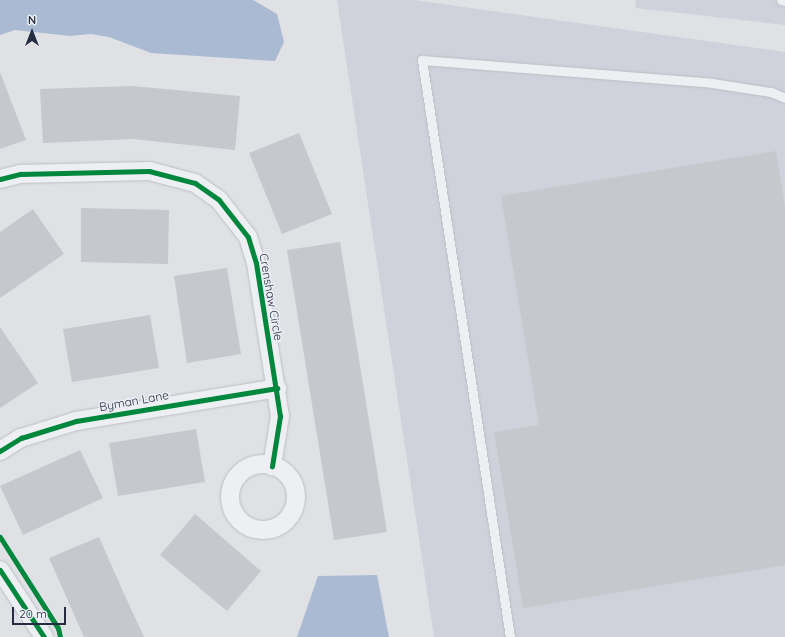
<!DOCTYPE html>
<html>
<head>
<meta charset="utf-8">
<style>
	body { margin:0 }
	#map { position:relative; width:785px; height:637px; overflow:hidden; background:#dfe1e5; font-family:Quicksand,sans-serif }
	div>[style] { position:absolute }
	.built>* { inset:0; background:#cfd2db }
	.water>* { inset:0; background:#aabad3 }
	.building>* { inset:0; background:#c6c8cd }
	.roads { filter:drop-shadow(0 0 1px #bcbec3) drop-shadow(0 0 1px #bcbec3) }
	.lane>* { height:9px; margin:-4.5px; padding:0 4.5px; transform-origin:4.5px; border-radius:4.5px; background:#eeeff2 }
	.street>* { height:18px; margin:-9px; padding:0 9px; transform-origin:9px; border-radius:9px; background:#eeeff2 }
	.street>.ring { margin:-9px; padding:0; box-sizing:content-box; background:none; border:18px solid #eeeff2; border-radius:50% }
	.cycleway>* { height:5px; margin:-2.5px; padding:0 2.5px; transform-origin:2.5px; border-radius:2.5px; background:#00873e }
	span { translate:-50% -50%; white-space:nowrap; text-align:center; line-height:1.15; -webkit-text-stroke:3px #eceff5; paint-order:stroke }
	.street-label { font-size:12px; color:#252c3f }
	.north { position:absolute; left:12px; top:12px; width:40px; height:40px; -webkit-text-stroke:3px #eceff5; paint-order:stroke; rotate:0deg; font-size:11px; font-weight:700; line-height:16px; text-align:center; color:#252c3f }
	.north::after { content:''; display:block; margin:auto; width:14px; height:18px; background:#252c3f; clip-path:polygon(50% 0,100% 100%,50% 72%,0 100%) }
	.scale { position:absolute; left:12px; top:607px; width:54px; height:18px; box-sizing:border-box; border:2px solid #252c3f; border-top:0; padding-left:5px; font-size:12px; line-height:14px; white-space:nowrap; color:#252c3f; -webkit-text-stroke:3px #eceff5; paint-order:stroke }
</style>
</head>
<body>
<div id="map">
	<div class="built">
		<i style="clip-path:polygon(337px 0,414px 0,785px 52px,785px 637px,434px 637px)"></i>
		<i style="clip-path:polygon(636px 0,785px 0,785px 25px,635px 8px)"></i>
	</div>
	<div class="water">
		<i style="clip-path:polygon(0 0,253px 0,277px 14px,284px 42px,275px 61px,151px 53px,109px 37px,91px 34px,70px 36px,15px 30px,0 35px)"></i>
		<i style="clip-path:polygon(377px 575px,389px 637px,297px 637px,318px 576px)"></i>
	</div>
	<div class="building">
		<i style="clip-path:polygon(0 72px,26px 140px,0 149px)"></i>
		<i style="clip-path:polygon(132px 86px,240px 96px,235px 150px,133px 139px,43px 143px,40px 89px)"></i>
		<i style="clip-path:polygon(299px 133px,332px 214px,282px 234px,249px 153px)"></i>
		<i style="clip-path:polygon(776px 151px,785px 207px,785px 565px,523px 608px,494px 432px,539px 425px,501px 196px)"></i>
		<i style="clip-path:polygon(81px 208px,169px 210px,168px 264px,81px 262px)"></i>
		<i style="clip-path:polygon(33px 209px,64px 254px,0 298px,0 232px)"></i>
		<i style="clip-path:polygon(340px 242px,387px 532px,334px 540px,287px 250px)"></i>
		<i style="clip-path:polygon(227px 268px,241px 354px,187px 363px,174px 276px)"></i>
		<i style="clip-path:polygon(150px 315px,159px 368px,72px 382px,63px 329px)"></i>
		<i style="clip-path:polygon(0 327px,38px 383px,0 408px)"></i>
		<i style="clip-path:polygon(196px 429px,205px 482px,118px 496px,109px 443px)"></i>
		<i style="clip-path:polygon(80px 450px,103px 498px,23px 535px,0 486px)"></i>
		<i style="clip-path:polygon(195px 514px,261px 571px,227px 611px,160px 555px)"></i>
		<i style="clip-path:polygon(99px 537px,125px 596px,144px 637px,84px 637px,49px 558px)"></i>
	</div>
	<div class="roads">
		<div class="lane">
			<i style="left:781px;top:0;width:4px;rotate:14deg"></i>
			<i style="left:510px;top:637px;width:584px;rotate:-98.67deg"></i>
			<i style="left:422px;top:60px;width:291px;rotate:4.5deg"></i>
			<i style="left:712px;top:83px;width:60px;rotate:8.7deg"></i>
			<i style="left:771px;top:92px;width:15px;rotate:23deg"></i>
		</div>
		<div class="street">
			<i style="left:0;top:179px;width:21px;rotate:-14deg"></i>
			<i style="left:20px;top:174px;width:129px;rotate:-1.3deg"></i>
			<i style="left:149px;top:171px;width:48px;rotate:14.6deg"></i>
			<i style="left:195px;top:183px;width:29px;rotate:35deg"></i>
			<i style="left:219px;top:200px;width:47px;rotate:51.9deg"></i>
			<i style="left:248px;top:237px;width:27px;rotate:73deg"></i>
			<i style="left:256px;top:263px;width:155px;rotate:81.1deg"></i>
			<i style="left:280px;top:416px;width:51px;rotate:99.1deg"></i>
			<i style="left:0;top:451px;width:25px;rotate:-32deg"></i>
			<i style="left:21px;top:438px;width:58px;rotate:-17.2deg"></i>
			<i style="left:76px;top:421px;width:204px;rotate:-9.3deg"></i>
			<i class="ring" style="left:230px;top:464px;width:48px;height:48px"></i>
			<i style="left:0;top:570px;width:80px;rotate:56.7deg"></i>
		</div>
	</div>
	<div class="cycleway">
		<i style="left:0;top:179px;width:21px;rotate:-14deg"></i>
		<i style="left:20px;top:174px;width:129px;rotate:-1.3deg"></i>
		<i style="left:149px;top:171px;width:48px;rotate:14.6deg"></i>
		<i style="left:195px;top:183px;width:29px;rotate:35deg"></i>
		<i style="left:219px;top:200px;width:47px;rotate:51.9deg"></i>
		<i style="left:248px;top:237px;width:27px;rotate:73deg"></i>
		<i style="left:256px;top:263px;width:155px;rotate:81.1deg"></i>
		<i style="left:280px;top:416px;width:51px;rotate:99.1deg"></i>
		<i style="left:0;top:451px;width:25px;rotate:-32deg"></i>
		<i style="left:21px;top:438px;width:58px;rotate:-17.2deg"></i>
		<i style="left:76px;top:421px;width:204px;rotate:-9.3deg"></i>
		<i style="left:0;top:537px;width:108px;rotate:57.5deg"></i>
		<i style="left:58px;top:628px;width:9px;rotate:77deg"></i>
		<i style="left:0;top:570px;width:80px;rotate:56.7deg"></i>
	</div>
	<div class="street-label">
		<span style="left:271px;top:297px;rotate:80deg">Crenshaw Circle</span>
		<span style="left:134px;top:401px;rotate:-10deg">Byman Lane</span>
	</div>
	<div class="north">N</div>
	<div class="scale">20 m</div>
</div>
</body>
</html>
